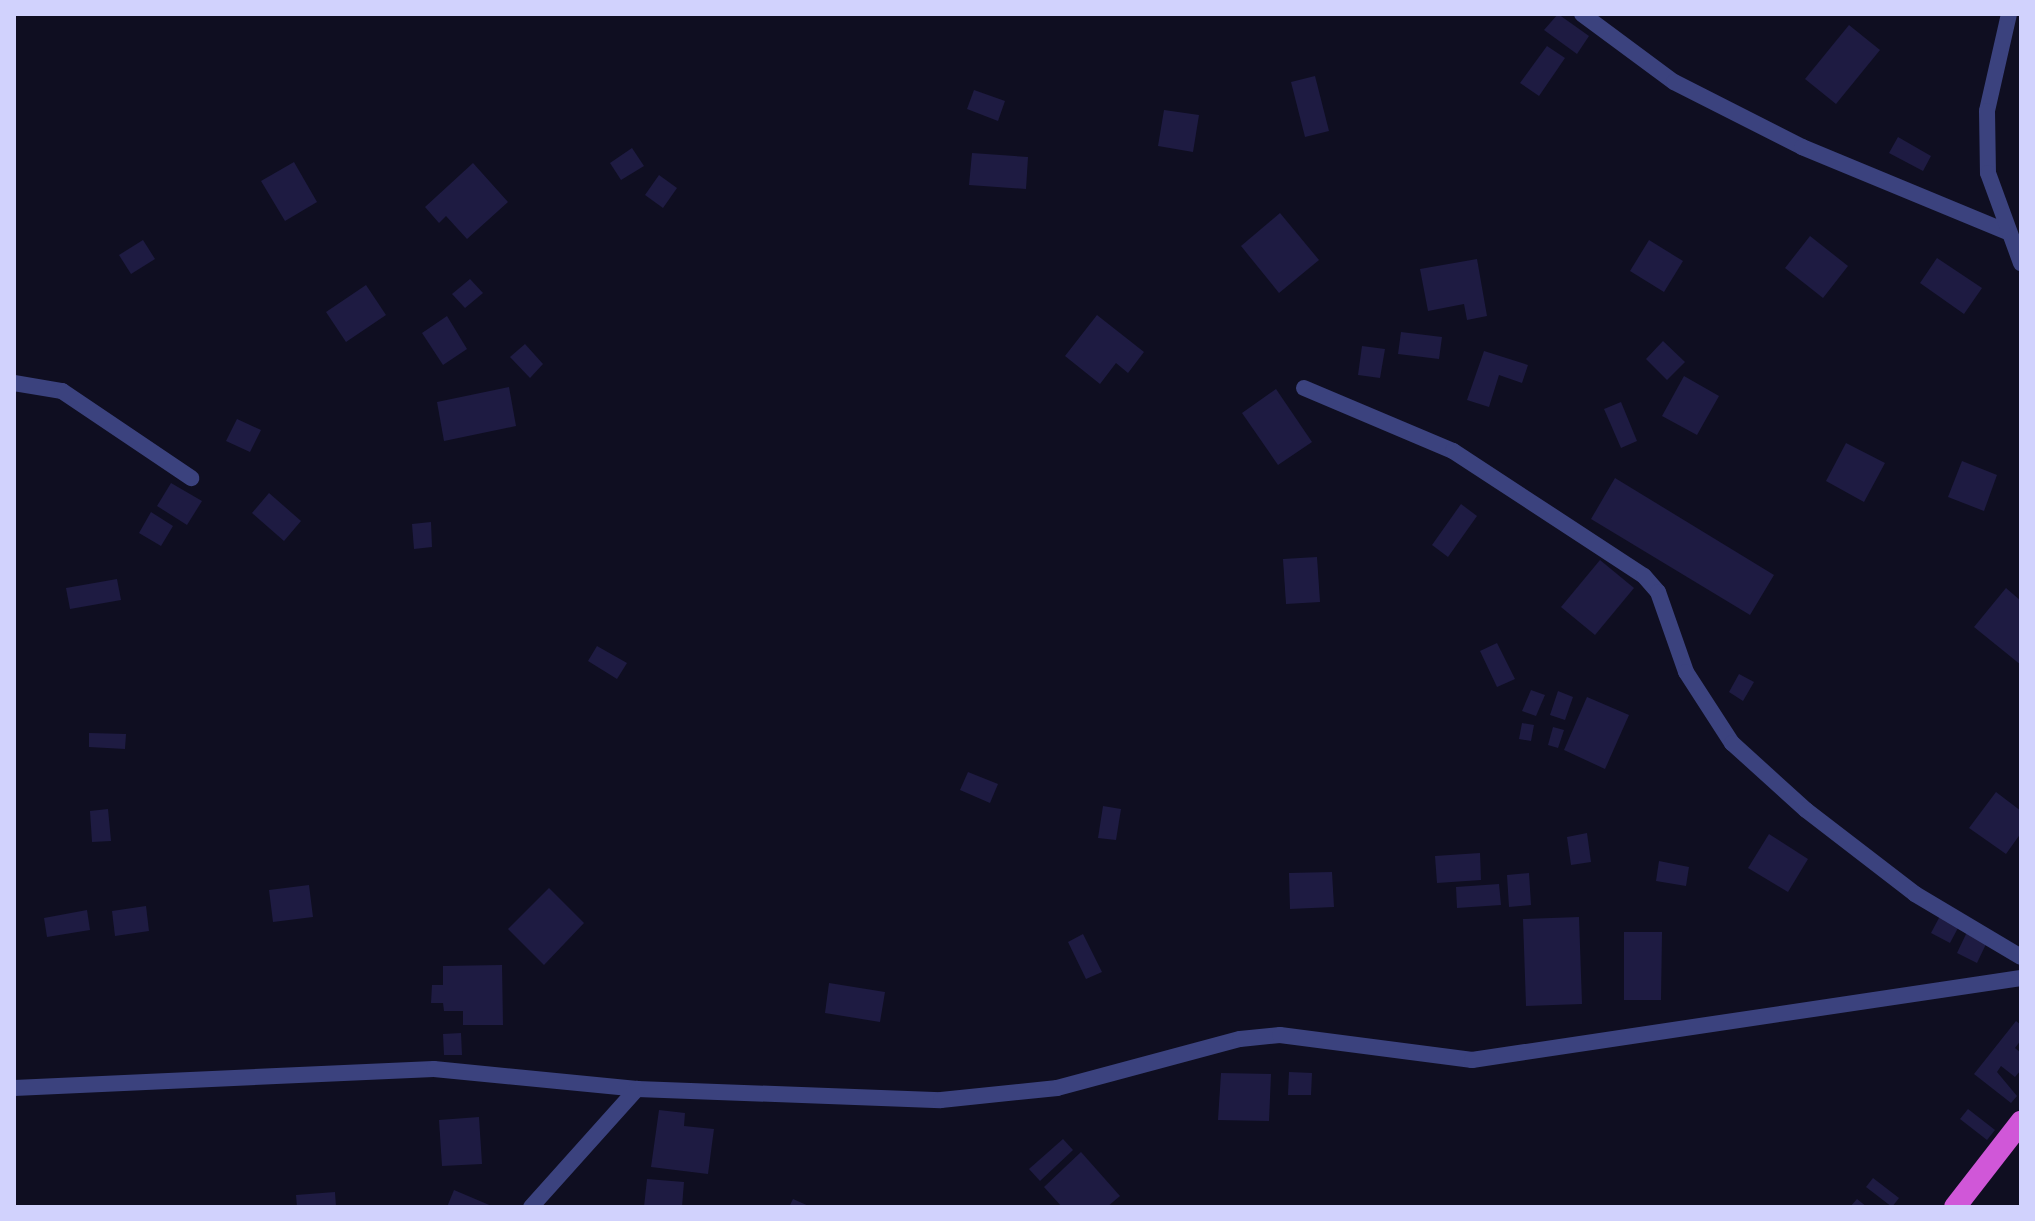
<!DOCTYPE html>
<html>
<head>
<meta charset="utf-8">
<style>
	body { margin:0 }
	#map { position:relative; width:2035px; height:1221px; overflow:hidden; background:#0f0e21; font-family:Commissioner,sans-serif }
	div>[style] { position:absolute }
	.building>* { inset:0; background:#1e1b42 }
	.minor>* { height:16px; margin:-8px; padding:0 8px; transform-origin:8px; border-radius:8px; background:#3b427e }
	.trunk>* { height:22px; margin:-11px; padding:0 11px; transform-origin:11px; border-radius:11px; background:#d057d8 }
	span { translate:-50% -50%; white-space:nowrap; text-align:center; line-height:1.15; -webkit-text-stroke:8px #0f0e21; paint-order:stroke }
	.frame { position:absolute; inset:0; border:16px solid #d1d2fd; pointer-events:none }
</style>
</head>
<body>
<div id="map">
	<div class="building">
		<i style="clip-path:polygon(1558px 14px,1589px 36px,1577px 54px,1544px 30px)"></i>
		<i style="clip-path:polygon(1849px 25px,1880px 50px,1836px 104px,1805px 79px)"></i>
		<i style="clip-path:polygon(1547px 46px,1565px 58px,1539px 96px,1520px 83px)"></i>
		<i style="clip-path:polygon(1315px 76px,1329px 131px,1305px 137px,1291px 82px)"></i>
		<i style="clip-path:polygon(974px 90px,1005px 101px,998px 121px,967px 109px)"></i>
		<i style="clip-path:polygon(1164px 110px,1199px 115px,1193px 152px,1158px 146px)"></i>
		<i style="clip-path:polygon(1898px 137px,1931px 156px,1923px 171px,1889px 153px)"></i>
		<i style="clip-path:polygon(632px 148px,644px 166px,621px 180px,610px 163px)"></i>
		<i style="clip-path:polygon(972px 153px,1028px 157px,1026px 189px,969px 185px)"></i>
		<i style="clip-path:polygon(294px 162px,317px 202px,285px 221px,261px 181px)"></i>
		<i style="clip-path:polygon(473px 163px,508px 202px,467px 239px,446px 216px,439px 223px,425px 207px)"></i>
		<i style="clip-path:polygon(659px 175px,677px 188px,663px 208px,645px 195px)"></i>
		<i style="clip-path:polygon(1280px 213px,1319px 260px,1279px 293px,1241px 246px)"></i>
		<i style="clip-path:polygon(1810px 236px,1848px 266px,1823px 298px,1785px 268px)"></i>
		<i style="clip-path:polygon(143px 240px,155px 259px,131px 274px,119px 255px)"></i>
		<i style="clip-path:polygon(1649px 240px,1683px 261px,1664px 292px,1630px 271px)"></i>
		<i style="clip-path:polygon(1937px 258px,1982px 288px,1964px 314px,1920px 283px)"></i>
		<i style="clip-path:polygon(1477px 259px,1487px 316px,1467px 320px,1464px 304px,1428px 311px,1420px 269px)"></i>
		<i style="clip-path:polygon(470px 279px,483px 293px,465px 308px,452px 294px)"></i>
		<i style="clip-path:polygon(366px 285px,386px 315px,346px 342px,326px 312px)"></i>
		<i style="clip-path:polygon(1097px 315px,1144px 352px,1128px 373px,1116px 363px,1100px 384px,1065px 356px)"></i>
		<i style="clip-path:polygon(447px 316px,467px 349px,443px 365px,422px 333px)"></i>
		<i style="clip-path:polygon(1401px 332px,1442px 337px,1439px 359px,1398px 354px)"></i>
		<i style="clip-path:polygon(1663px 341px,1685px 362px,1667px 380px,1646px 359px)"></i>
		<i style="clip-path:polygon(525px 344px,543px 364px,530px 378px,510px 357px)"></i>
		<i style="clip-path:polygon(1362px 346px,1385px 349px,1380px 378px,1358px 375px)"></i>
		<i style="clip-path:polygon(1484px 351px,1528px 365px,1522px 383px,1499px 375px,1489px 407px,1467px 400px)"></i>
		<i style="clip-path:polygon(1684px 376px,1719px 396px,1697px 435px,1662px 416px)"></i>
		<i style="clip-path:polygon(509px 387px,516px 426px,444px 441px,437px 402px)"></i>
		<i style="clip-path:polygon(1276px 389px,1312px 442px,1278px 465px,1242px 413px)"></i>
		<i style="clip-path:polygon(1621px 402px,1637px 441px,1621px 448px,1604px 409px)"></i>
		<i style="clip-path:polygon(237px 419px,261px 430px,250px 452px,226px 441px)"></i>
		<i style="clip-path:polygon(1846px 443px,1885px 463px,1864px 502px,1826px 481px)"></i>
		<i style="clip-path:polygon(1962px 461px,1997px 475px,1984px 511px,1948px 497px)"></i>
		<i style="clip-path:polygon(1615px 478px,1774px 575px,1750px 615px,1591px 519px)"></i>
		<i style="clip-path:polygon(171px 483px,202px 501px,187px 525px,157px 506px)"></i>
		<i style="clip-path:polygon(269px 493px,301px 521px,284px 541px,252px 513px)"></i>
		<i style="clip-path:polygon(1461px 504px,1477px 516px,1448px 557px,1432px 545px)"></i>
		<i style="clip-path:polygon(151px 512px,173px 526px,161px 546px,139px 533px)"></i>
		<i style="clip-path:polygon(431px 522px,432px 547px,414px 549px,412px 524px)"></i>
		<i style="clip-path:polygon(1317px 557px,1320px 602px,1286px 604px,1283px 559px)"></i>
		<i style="clip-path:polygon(1600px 560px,1634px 588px,1595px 635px,1561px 607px)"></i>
		<i style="clip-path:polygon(117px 579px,121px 600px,70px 609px,66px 588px)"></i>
		<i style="clip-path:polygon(2006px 588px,2021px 601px,2021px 665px,1974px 627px)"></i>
		<i style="clip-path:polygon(1497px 643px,1515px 679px,1497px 687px,1480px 651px)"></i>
		<i style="clip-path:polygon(597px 646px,627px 663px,617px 679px,588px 661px)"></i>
		<i style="clip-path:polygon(1739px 674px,1754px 682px,1743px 701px,1729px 692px)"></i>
		<i style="clip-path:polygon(1531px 690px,1545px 695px,1536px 716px,1522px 711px)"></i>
		<i style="clip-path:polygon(1558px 691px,1573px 697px,1565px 720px,1550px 715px)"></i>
		<i style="clip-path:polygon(1587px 697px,1629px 715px,1605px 769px,1564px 750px)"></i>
		<i style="clip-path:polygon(1522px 723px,1534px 725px,1531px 741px,1519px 739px)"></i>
		<i style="clip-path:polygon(1553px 727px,1564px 730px,1558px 748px,1548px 745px)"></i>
		<i style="clip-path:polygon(89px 733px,126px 734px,125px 749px,89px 747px)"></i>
		<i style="clip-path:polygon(968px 772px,998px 784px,990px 803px,960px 790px)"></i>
		<i style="clip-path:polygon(1996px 792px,2021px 811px,2021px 833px,2006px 854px,1969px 828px)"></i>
		<i style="clip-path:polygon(1103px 806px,1121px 809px,1116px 840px,1098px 838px)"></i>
		<i style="clip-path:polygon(108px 809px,111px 841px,92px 842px,90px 811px)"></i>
		<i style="clip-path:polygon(1587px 833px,1591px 862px,1571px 865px,1567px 837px)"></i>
		<i style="clip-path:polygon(1769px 834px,1808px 859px,1788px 892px,1748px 868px)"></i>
		<i style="clip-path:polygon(1480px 853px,1481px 880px,1437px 883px,1435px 856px)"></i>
		<i style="clip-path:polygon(1659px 861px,1689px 867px,1686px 886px,1656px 881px)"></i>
		<i style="clip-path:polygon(1332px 872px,1334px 907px,1290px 909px,1289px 873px)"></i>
		<i style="clip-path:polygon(1529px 873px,1531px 905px,1509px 907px,1507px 875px)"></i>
		<i style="clip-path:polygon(1499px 884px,1501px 905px,1457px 908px,1456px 887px)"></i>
		<i style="clip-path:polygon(309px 885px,313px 917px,273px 922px,269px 890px)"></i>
		<i style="clip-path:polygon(549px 888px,584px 923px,544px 965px,508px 929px)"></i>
		<i style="clip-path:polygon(146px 906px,149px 931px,115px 936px,112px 911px)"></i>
		<i style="clip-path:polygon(87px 910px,90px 930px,47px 937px,44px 918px)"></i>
		<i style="clip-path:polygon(1940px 916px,1959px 926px,1950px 943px,1931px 933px)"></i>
		<i style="clip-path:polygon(1579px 917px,1582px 1004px,1526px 1006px,1523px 919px)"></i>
		<i style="clip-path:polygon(1624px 932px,1662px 932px,1661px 1000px,1624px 1000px)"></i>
		<i style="clip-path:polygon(1967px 932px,1987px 942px,1977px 963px,1957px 953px)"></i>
		<i style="clip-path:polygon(1083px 934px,1102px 972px,1086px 979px,1068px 942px)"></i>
		<i style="clip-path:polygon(502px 965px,503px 1025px,463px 1025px,463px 1011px,444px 1011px,443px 1003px,431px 1003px,432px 985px,443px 985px,443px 966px)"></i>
		<i style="clip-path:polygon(829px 983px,885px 992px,880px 1022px,825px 1013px)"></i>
		<i style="clip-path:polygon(2016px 1021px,2021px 1025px,2021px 1040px,2015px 1048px,2021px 1053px,2021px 1070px,2015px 1077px,2001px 1066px,1997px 1072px,2017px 1096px,2011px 1103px,1974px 1074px)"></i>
		<i style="clip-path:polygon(461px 1033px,462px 1055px,444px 1055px,443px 1034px)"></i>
		<i style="clip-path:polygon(1289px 1072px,1312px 1073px,1311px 1095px,1288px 1095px)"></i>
		<i style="clip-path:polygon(1221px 1073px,1271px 1074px,1269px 1121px,1218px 1120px)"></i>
		<i style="clip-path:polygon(1968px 1109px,1995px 1130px,1987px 1140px,1960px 1119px)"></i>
		<i style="clip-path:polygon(659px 1110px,685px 1113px,684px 1126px,714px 1129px,708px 1174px,651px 1167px)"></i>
		<i style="clip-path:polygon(479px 1117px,482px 1164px,442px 1166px,439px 1120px)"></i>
		<i style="clip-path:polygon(1063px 1139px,1073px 1150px,1040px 1181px,1029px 1169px)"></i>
		<i style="clip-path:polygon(1081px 1152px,1120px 1196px,1107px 1207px,1062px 1207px,1044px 1187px)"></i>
		<i style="clip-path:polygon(1873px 1178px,1899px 1198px,1892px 1207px,1866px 1187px)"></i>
		<i style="clip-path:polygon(647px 1179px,684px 1182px,682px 1207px,644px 1207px)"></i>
		<i style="clip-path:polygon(454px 1190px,494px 1207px,447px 1207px)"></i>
		<i style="clip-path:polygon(335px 1192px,336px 1207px,297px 1207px,296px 1195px)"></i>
		<i style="clip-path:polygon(793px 1199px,811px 1207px,789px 1207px)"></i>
		<i style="clip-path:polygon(1857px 1199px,1867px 1207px,1850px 1207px)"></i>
	</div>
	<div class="minor">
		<i style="left:1582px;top:14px;width:114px;rotate:36.5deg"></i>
		<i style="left:1674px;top:82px;width:144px;rotate:26.9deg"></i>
		<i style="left:1802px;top:147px;width:222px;rotate:22.5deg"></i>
		<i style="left:2009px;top:14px;width:99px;rotate:102.8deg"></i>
		<i style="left:1987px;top:111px;width:62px;rotate:89.1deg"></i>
		<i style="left:1988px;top:173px;width:96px;rotate:69.9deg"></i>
		<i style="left:14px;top:383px;width:49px;rotate:9.5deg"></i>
		<i style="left:62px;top:391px;width:156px;rotate:34deg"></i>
		<i style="left:1304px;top:388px;width:162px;rotate:22.9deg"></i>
		<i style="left:1453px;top:451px;width:228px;rotate:33.2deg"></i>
		<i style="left:1644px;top:576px;width:21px;rotate:49deg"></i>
		<i style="left:1658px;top:592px;width:85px;rotate:70.7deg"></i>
		<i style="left:1686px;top:672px;width:85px;rotate:57.1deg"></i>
		<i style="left:1732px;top:743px;width:100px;rotate:42.2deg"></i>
		<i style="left:1806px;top:810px;width:138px;rotate:37.6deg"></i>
		<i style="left:1915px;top:894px;width:123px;rotate:30.7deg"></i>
		<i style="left:14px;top:1088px;width:420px;rotate:-2.6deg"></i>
		<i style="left:434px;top:1069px;width:204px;rotate:5.6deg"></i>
		<i style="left:637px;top:1089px;width:304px;rotate:2.1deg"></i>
		<i style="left:941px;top:1100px;width:117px;rotate:-5.9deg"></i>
		<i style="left:1057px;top:1088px;width:189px;rotate:-15deg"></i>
		<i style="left:1240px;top:1039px;width:40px;rotate:-5.7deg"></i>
		<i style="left:1280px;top:1035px;width:194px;rotate:7.4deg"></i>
		<i style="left:1472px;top:1060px;width:555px;rotate:-8.5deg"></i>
		<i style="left:531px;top:1207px;width:159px;rotate:-48.1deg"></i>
	</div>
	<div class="trunk">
		<i style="left:1955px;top:1207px;width:108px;rotate:-52.2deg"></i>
	</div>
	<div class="frame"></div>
</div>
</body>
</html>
